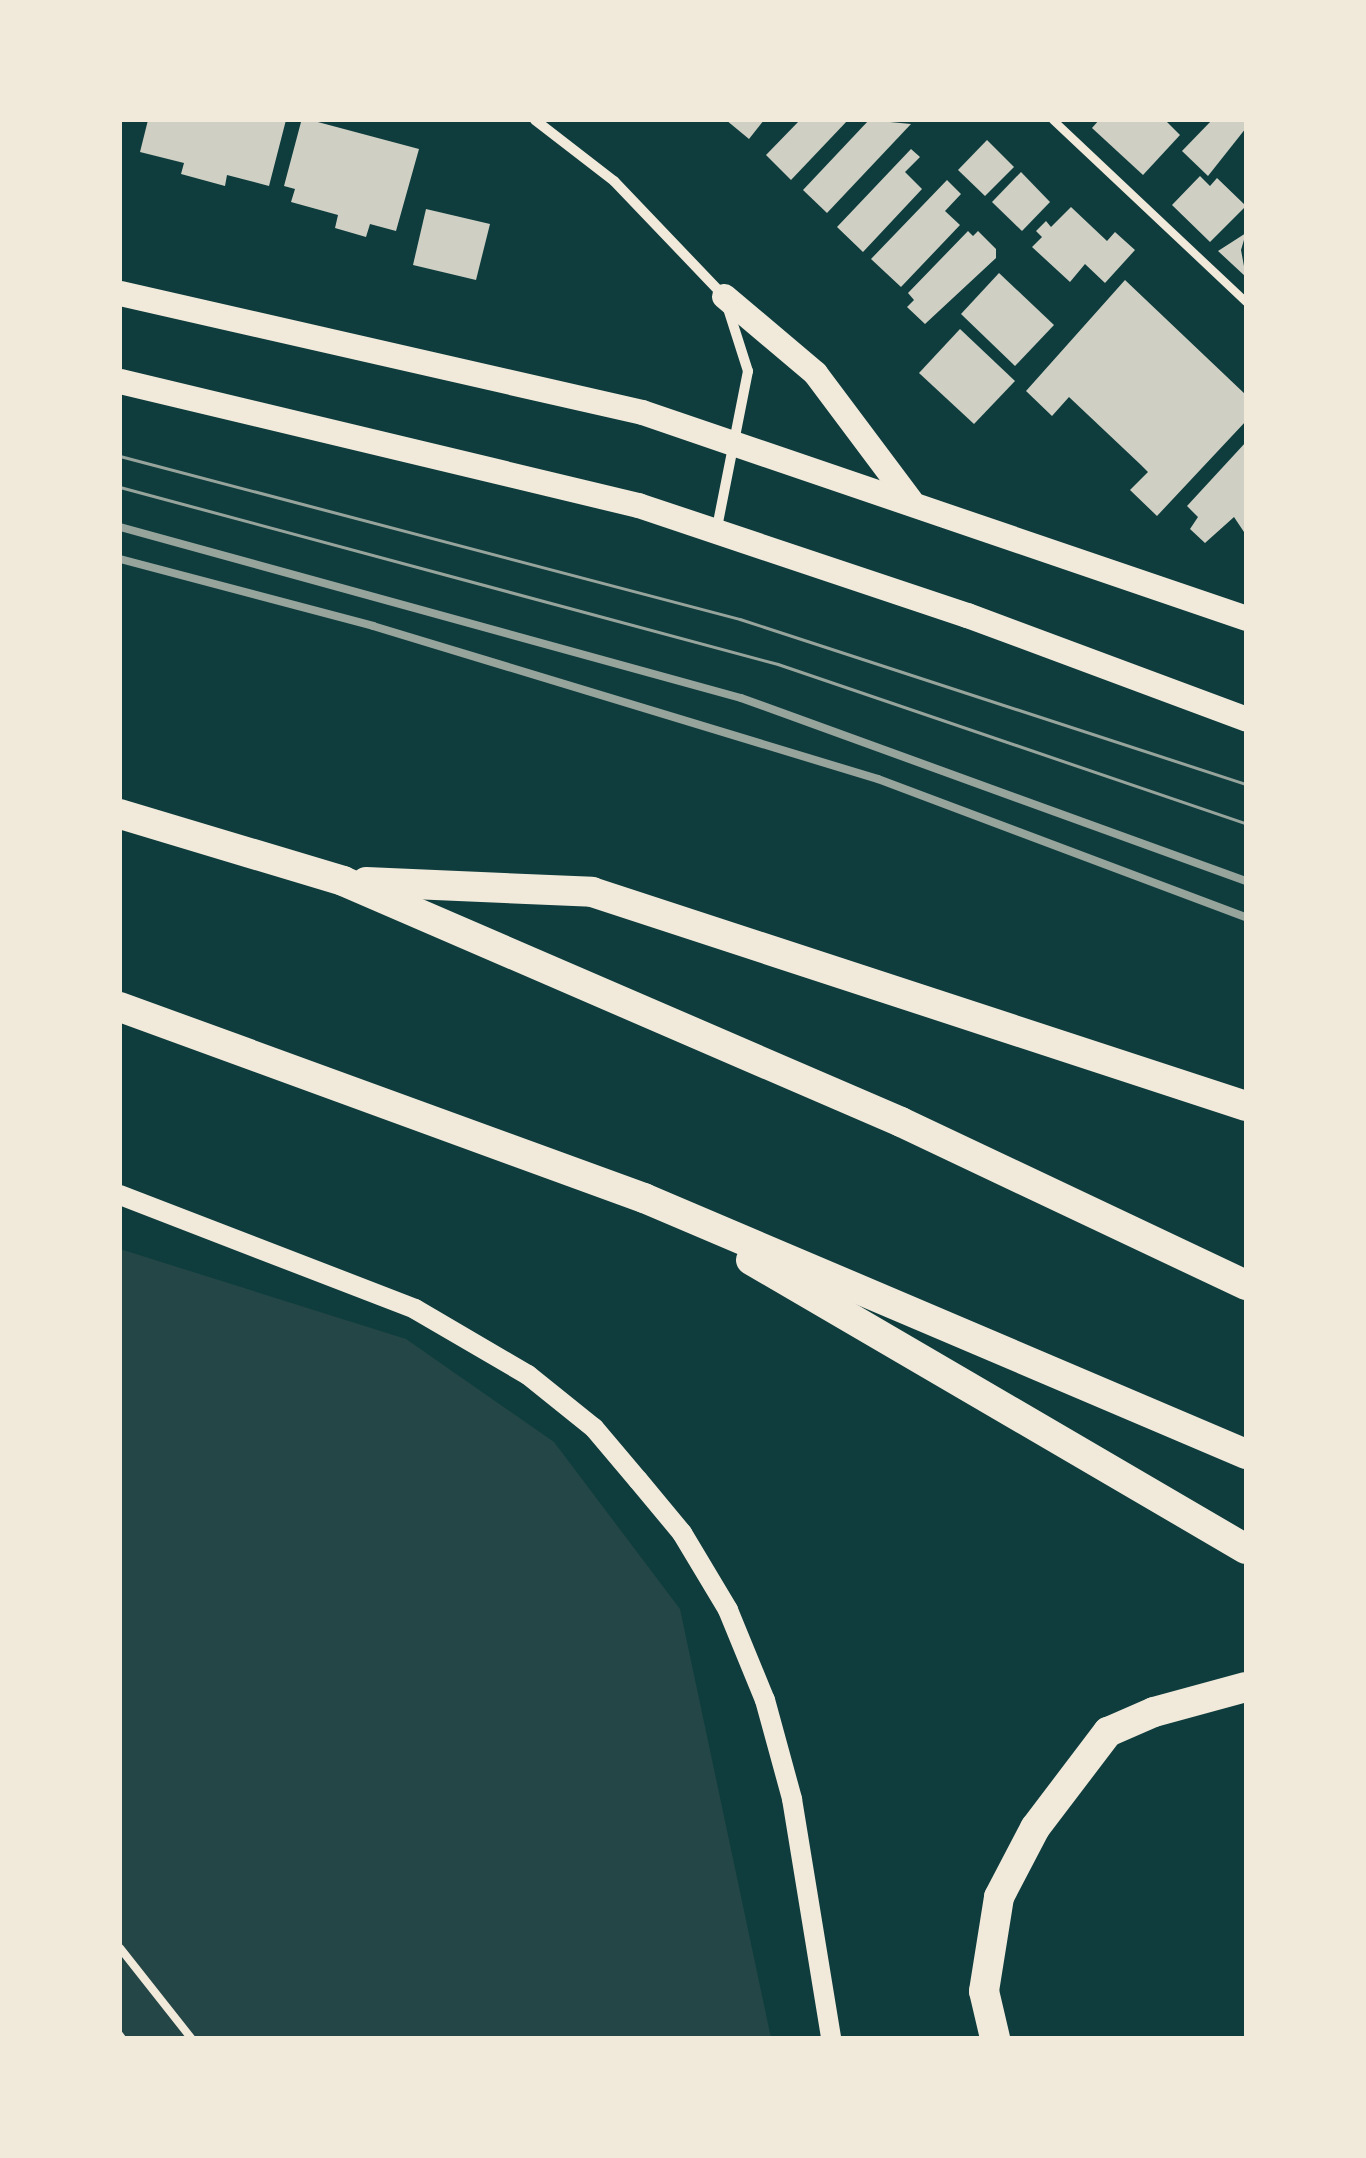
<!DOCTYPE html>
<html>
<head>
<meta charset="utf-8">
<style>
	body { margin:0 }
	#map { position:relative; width:1366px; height:2158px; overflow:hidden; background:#0f3d3e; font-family:Karla,sans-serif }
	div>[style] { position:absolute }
	.green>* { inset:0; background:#244646 }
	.building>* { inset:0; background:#cfcfc3 }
	.path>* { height:6px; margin:-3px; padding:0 3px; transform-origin:3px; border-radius:3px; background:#f1e9da }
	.service>* { height:8px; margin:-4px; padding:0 4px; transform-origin:4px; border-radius:4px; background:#f1e9da }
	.minor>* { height:10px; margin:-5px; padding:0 5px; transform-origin:5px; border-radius:5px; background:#f1e9da }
	.secondary>* { height:20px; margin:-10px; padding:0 10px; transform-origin:10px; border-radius:10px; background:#f1e9da }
	.primary>* { height:25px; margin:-12.5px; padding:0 12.5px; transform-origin:12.5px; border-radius:12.5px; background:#f1e9da }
	.motorway>* { height:30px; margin:-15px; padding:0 15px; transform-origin:15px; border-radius:15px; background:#f1e9da }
	.tram>* { height:2.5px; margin:-1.25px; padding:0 1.25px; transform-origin:1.25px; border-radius:1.25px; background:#97a49c }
	.rail>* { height:8px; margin:-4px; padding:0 4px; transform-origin:4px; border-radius:4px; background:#97a49c }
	span { translate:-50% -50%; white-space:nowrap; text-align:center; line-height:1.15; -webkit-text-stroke:8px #f1e9da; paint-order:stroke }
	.frame { position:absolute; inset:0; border:122px solid #f1e9da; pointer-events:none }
</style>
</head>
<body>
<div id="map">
	<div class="green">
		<i style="clip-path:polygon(120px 1249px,406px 1339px,554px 1442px,680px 1609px,771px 2038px,120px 2038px)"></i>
	</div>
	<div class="building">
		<i style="clip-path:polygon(148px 120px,286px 120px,269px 186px,227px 175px,225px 186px,181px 174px,184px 163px,140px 152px)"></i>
		<i style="clip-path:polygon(726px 120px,764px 120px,749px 139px)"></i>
		<i style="clip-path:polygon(800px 120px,848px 120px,791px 180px,766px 155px)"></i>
		<i style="clip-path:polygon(869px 120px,911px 124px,827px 213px,803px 190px)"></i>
		<i style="clip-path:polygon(1099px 120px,1165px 120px,1180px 135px,1143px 175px,1092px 128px)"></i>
		<i style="clip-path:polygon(1212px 120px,1246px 120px,1246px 128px,1208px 176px,1182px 151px)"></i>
		<i style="clip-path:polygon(314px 121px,419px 149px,396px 231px,370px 224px,366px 237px,335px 228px,338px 215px,291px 202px,295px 189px,284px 186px,301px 122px)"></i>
		<i style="clip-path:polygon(987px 140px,1014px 167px,985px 196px,958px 170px)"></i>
		<i style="clip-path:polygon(911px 149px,920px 157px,905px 172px,922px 189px,863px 252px,837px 227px)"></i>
		<i style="clip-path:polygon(1021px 172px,1050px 202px,1022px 231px,992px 202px)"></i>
		<i style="clip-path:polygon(1200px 176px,1210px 186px,1217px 178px,1246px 206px,1210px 242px,1172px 205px)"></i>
		<i style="clip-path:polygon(947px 180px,961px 194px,945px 211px,960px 225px,901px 287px,871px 259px)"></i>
		<i style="clip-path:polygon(1071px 207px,1107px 241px,1115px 232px,1135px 250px,1105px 283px,1085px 264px,1070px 282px,1032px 247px,1042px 237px,1036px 231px,1046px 221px,1051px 227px)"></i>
		<i style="clip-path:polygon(426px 209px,490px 224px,476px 280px,413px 265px)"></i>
		<i style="clip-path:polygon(968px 231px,973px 236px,978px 231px,996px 249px,996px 258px,925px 324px,907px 307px,914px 300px,908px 293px)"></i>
		<i style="clip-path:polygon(1246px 233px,1241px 250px,1246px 277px,1218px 251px)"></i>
		<i style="clip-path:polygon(999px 273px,1054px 325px,1015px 366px,961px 314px)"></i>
		<i style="clip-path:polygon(1125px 280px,1246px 395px,1246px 421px,1157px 516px,1130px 490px,1148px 472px,1141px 465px,1069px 397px,1052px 416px,1026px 391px)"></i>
		<i style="clip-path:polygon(960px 329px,1015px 381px,974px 424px,919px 373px)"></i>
		<i style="clip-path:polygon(1246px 442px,1246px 535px,1234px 517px,1205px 543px,1190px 529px,1198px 517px,1187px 506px)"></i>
	</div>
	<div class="path">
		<i style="left:120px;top:2034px;width:5px;rotate:53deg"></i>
	</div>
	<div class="service">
		<i style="left:1053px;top:120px;width:265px;rotate:43.3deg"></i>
		<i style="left:120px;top:1948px;width:115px;rotate:51.7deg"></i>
	</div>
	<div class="minor">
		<i style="left:535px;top:120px;width:100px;rotate:37.7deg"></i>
		<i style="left:614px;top:181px;width:159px;rotate:46.3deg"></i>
		<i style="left:724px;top:296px;width:79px;rotate:72.3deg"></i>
		<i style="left:748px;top:371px;width:160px;rotate:101.2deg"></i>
	</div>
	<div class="secondary">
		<i style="left:120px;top:1195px;width:316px;rotate:21.1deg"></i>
		<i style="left:415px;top:1309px;width:131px;rotate:30.3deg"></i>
		<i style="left:528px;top:1375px;width:85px;rotate:38.8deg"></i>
		<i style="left:594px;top:1428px;width:68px;rotate:49.8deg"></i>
		<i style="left:638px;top:1480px;width:69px;rotate:50.3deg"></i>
		<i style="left:682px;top:1533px;width:90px;rotate:59.1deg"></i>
		<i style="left:728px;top:1610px;width:97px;rotate:67.7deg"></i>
		<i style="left:765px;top:1700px;width:103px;rotate:74.7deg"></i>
		<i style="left:792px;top:1799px;width:242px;rotate:80.7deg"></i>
	</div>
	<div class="primary">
		<i style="left:120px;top:293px;width:535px;rotate:12.84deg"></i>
		<i style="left:642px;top:412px;width:638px;rotate:18.83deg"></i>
		<i style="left:724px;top:296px;width:119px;rotate:40.2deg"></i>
		<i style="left:815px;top:373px;width:159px;rotate:53.2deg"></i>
		<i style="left:120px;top:381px;width:533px;rotate:13.46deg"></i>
		<i style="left:638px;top:505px;width:347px;rotate:18.5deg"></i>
		<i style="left:967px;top:615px;width:298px;rotate:20.4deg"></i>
	</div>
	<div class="motorway">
		<i style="left:120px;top:814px;width:233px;rotate:16.7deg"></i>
		<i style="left:343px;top:881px;width:608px;rotate:23.36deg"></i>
		<i style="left:901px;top:1122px;width:382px;rotate:25.3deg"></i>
		<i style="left:366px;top:882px;width:226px;rotate:2.5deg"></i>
		<i style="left:592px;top:892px;width:688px;rotate:18.12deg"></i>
		<i style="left:120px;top:1007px;width:558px;rotate:20.03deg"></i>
		<i style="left:644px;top:1198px;width:654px;rotate:23.04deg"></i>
		<i style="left:751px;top:1260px;width:573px;rotate:30.28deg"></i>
		<i style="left:995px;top:2038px;width:48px;rotate:-103.2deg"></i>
		<i style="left:984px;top:1991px;width:95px;rotate:-80.9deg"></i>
		<i style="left:999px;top:1897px;width:78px;rotate:-62.4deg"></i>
		<i style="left:1035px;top:1828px;width:121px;rotate:-52.8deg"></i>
		<i style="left:1108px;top:1732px;width:50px;rotate:-23.5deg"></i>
		<i style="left:1154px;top:1712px;width:95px;rotate:-15.2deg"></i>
	</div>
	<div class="tram">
		<i style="left:120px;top:456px;width:641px;rotate:14.73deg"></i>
		<i style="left:740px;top:619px;width:532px;rotate:18.06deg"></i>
		<i style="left:120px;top:487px;width:681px;rotate:15.06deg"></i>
		<i style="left:778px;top:664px;width:494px;rotate:18.8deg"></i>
	</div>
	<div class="rail">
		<i style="left:120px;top:527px;width:644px;rotate:15.4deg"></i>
		<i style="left:741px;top:698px;width:537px;rotate:19.92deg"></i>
		<i style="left:120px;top:559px;width:262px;rotate:14.8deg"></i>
		<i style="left:373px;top:626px;width:528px;rotate:16.86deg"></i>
		<i style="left:878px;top:779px;width:393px;rotate:20.6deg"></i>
	</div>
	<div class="frame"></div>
</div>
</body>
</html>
